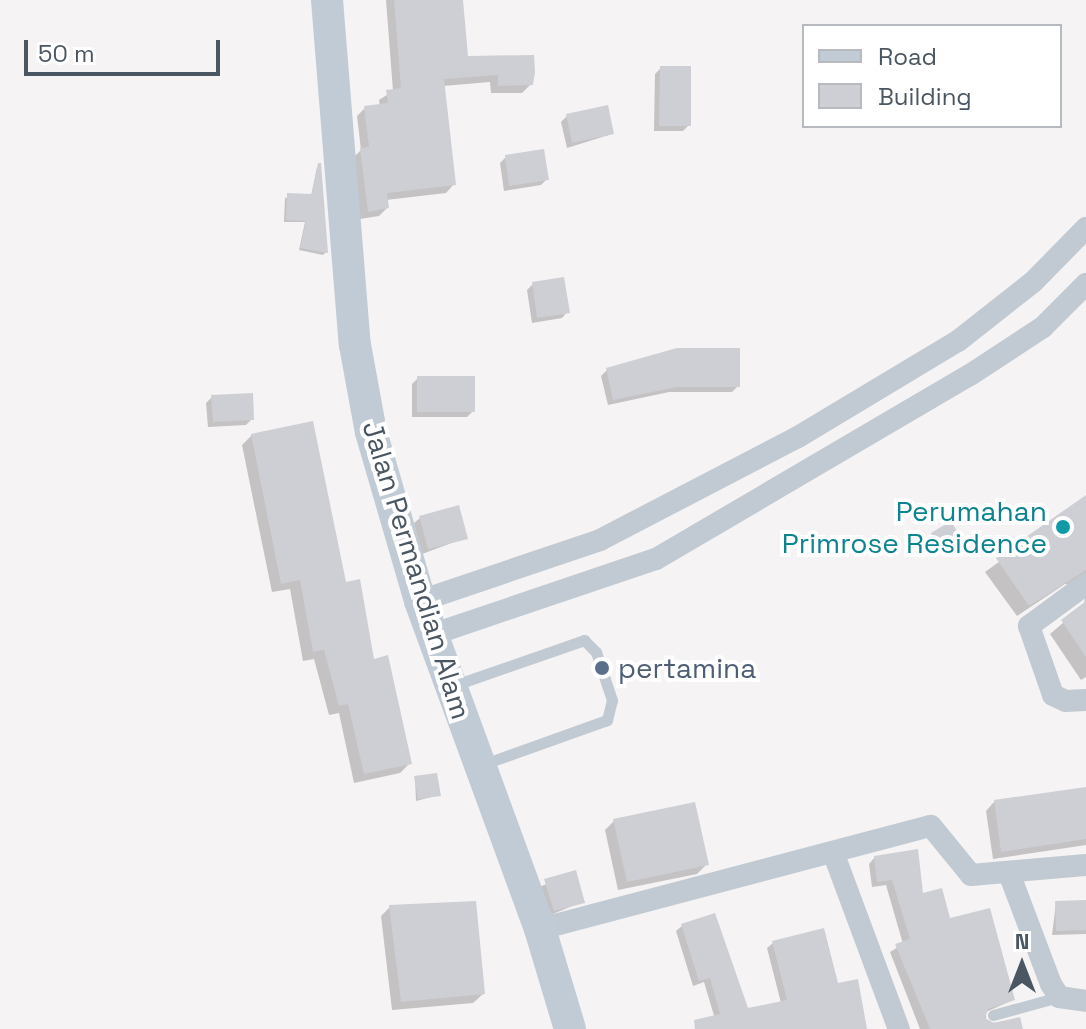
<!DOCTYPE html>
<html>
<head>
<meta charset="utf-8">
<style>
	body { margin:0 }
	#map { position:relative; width:1086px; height:1029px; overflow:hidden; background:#f5f3f3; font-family:"Space Grotesk",sans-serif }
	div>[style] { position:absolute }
	.shadow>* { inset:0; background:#0003 }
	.building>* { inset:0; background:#cdcfd5 }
	.lane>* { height:11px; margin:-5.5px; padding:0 5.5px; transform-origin:5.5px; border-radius:5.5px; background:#c1cad2 }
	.street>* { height:22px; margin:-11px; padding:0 11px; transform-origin:11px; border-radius:11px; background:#c1cad2 }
	.secondary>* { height:32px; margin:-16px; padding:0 16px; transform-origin:16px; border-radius:16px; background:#c1cbd6 }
	.dots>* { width:22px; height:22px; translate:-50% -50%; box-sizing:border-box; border:4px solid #fff; border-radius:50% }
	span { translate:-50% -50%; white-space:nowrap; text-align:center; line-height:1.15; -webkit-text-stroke:8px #fff; paint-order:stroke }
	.culture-label { font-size:28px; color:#0d838f }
	.right { translate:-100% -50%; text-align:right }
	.street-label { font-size:28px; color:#4a5661 }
	.service-label { font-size:28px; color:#4e5e75 }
	.left { translate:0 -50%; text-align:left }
	.legend { position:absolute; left:802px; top:24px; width:260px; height:104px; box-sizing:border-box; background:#fff; border:2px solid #b7bbc0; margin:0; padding:10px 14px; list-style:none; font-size:24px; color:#4a5661 }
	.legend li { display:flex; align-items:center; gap:16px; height:40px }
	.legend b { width:40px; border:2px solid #b7bbc0 }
	.north { position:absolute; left:982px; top:925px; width:80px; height:80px; -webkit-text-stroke:6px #fff; paint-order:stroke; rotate:0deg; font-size:22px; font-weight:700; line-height:32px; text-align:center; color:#4a5661 }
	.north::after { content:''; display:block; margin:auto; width:28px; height:36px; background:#4a5661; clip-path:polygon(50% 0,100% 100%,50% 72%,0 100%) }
	.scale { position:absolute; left:24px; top:40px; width:196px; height:36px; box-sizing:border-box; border:4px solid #4a5661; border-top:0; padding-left:10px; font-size:24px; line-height:28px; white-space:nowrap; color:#4a5661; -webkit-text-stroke:6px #fff; paint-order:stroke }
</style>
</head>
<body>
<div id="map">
	<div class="shadow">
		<i style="clip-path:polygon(386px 0,461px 0,466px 58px,531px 84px,522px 93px,491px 93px,490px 82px,443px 86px,454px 184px,446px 193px,386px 200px,387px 208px,379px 216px,360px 219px,353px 158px,361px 150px,357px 116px,365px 108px,380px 106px,379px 100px,393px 91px)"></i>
		<i style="clip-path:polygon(661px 68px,689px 125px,683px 131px,654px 131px,655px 74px)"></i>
		<i style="clip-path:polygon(567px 116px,612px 134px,567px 148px,561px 122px)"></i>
		<i style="clip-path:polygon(506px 157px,547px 179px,541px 185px,504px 191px,500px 163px)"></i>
		<i style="clip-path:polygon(317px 167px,326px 252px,323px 255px,299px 250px,305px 222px,284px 222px,285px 198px,311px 196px)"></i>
		<i style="clip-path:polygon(533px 284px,567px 312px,562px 318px,532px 323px,527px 290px)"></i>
		<i style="clip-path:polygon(607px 370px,738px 386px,732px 392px,669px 392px,608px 405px,601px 376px)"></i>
		<i style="clip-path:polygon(418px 378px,473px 411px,467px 417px,412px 417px,412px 384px)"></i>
		<i style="clip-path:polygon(212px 397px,252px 419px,246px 425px,208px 427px,206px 403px)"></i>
		<i style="clip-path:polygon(252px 435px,345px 584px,410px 763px,400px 773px,354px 783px,339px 713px,329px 715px,314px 659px,303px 661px,290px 589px,272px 592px,242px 445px)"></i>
		<i style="clip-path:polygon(1086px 499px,1086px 677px,1081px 680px,1050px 634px,1084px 605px,1086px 587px,1065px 584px,1017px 616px,985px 572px)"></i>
		<i style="clip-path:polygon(420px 518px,465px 538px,422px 554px,414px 523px)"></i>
		<i style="clip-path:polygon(932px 534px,957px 542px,940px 553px)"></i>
		<i style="clip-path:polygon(415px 778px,439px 795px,416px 801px)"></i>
		<i style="clip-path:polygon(1086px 791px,1086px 845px,993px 859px,986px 811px,994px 802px)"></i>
		<i style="clip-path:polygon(614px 821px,707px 864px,697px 874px,618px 890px,605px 830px)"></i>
		<i style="clip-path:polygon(875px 857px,949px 921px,1013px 1000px,986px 1012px,986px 1024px,1018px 1019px,1021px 1029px,920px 1029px,890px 952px,903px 944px,886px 885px,872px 887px,869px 864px)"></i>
		<i style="clip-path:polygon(574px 873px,582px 902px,548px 916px,539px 887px)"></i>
		<i style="clip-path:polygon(1086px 902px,1086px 934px,1052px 935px,1056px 903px)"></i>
		<i style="clip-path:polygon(390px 907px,483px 994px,473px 1003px,392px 1010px,381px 916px)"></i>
		<i style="clip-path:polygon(682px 926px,747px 1010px,781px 1003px,767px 948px,773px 943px,836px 985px,865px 1029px,718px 1029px,704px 982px,693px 986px,676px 931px)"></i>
	</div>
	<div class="building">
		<i style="clip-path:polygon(394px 0,463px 0,468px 56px,534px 55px,535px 72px,533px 85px,498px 86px,498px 75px,444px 79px,456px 185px,387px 193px,389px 208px,368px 212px,360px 148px,369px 147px,364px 106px,388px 103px,386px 90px,401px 88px)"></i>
		<i style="clip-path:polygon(660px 66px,691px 66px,691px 126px,659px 126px)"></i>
		<i style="clip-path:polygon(608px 105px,614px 134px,572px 143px,566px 114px)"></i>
		<i style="clip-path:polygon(544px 149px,549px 180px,509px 186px,505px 155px)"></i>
		<i style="clip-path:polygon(318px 163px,321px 163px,328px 253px,300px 248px,306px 221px,286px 220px,287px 193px,312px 194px)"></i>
		<i style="clip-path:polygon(564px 277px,570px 313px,537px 318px,532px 282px)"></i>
		<i style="clip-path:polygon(677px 348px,740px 348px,740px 387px,677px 387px,613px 400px,606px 368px)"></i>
		<i style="clip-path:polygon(417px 376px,475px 376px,475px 412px,417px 412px)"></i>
		<i style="clip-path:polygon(253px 393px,254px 420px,213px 422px,211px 395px)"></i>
		<i style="clip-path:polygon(313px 421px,346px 582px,360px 579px,374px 659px,388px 655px,412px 764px,364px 774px,348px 704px,339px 706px,324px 650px,313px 652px,300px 580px,281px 584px,251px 434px)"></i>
		<i style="clip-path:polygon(1086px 495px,1086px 570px,1029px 606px,996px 558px)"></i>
		<i style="clip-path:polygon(459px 505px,468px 539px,428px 549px,419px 516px)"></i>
		<i style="clip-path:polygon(951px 521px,962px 540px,942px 552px,931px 533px)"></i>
		<i style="clip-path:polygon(1086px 601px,1086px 657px,1061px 620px)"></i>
		<i style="clip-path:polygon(437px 773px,441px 796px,418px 799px,414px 776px)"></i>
		<i style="clip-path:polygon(1086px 787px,1086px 839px,1001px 852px,994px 800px)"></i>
		<i style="clip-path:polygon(695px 802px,709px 865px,627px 882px,613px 819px)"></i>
		<i style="clip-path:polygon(918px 849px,923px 893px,942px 888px,950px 918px,990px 908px,1015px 1000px,988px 1009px,985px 1018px,994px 1023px,1020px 1017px,1023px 1029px,930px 1029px,895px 944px,910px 939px,892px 880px,877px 882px,874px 856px)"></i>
		<i style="clip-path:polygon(576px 870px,585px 903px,554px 911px,544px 879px)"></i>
		<i style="clip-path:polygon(1086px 900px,1086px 930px,1056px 931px,1055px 901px)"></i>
		<i style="clip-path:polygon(476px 901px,485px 994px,401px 1002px,389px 905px)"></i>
		<i style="clip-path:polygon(715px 913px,748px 1008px,787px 1000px,772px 941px,824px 928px,838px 983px,858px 979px,867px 1029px,695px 1029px,694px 1020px,720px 1014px,710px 978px,699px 981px,681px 924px)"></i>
	</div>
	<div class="lane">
		<i style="left:455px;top:685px;width:137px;rotate:-19.2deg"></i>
		<i style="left:584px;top:640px;width:17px;rotate:45deg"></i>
		<i style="left:596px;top:652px;width:51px;rotate:71.6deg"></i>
		<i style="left:612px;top:700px;width:21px;rotate:104deg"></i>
		<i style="left:607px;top:720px;width:134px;rotate:160.3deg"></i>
		<i style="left:993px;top:1015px;width:68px;rotate:-15.3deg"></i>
	</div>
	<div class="street">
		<i style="left:1086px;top:584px;width:71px;rotate:143.6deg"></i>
		<i style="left:1029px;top:626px;width:73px;rotate:70.8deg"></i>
		<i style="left:1053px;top:695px;width:14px;rotate:25deg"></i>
		<i style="left:1066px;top:701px;width:20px;rotate:-3deg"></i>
		<i style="left:420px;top:601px;width:190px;rotate:-18.7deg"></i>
		<i style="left:600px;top:540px;width:223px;rotate:-27.5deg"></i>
		<i style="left:798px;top:437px;width:187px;rotate:-31deg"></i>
		<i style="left:958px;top:341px;width:95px;rotate:-38.2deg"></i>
		<i style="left:1033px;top:282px;width:76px;rotate:-45.5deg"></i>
		<i style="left:431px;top:635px;width:237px;rotate:-18.7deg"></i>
		<i style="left:656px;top:559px;width:364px;rotate:-30.4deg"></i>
		<i style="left:970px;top:375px;width:87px;rotate:-33.3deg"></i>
		<i style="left:1043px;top:327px;width:61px;rotate:-45deg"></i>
		<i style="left:833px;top:852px;width:189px;rotate:69.6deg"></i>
		<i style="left:1009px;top:873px;width:119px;rotate:69.3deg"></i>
		<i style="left:1051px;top:984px;width:15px;rotate:58deg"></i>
		<i style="left:1059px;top:997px;width:27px;rotate:8deg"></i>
		<i style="left:540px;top:929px;width:404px;rotate:-14.8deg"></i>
		<i style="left:931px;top:826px;width:63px;rotate:50.8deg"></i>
		<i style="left:971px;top:875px;width:115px;rotate:-5deg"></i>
	</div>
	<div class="secondary">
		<i style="left:327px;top:0;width:346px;rotate:85.4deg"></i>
		<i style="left:355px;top:345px;width:88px;rotate:79.6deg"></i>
		<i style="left:371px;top:432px;width:176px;rotate:73.8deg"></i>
		<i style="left:420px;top:601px;width:349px;rotate:69.9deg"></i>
		<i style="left:540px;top:929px;width:104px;rotate:73.3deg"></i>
	</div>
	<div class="dots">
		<i style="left:1063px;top:527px;background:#0f9aa8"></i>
		<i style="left:602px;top:668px;background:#5c6f8a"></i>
	</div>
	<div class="culture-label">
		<span class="right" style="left:1047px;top:527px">Perumahan<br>Primrose Residence</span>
	</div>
	<div class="street-label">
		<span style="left:417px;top:570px;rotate:73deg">Jalan Permandian Alam</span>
	</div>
	<div class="service-label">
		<span class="left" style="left:618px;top:668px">pertamina</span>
	</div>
	<ul class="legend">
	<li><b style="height:10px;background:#c1cbd6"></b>Road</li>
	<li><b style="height:22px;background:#cdcfd5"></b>Building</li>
	</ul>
	<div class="north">N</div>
	<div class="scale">50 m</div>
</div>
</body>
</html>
